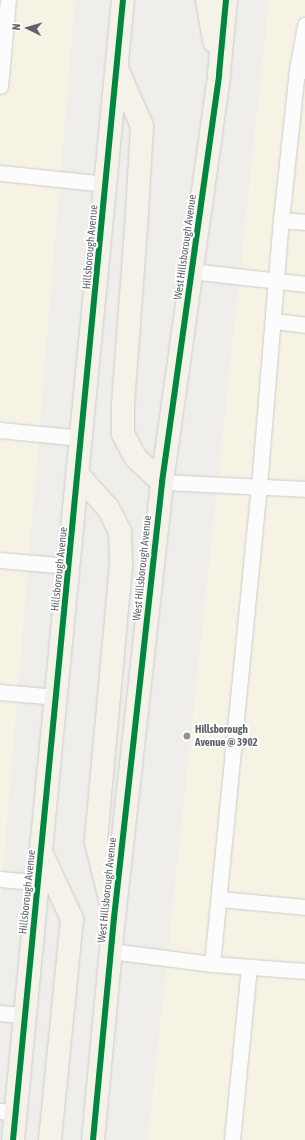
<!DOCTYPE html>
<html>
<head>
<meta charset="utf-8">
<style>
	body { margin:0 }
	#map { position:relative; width:305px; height:1140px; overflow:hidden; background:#efeeea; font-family:"Asap Condensed",sans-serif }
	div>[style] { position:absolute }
	.commercial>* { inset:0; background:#f7f3e4 }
	.roads { filter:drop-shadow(0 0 1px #cbcccc) drop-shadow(0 0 1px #cbcccc) }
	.service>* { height:15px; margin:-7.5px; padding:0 7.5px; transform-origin:7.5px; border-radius:7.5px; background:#fdfcfc }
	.primary>* { height:22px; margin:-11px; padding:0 11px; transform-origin:11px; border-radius:11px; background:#f4f2e9 }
	.cycleway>* { height:6px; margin:-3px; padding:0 3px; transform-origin:3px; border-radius:3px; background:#00873e }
	.dots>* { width:11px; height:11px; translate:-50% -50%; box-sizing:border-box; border:2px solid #fff; border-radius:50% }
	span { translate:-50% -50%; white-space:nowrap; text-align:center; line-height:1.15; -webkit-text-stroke:4px #fff; paint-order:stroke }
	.street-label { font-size:11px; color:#5f6368 }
	.poi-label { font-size:11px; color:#5f6368; font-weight:700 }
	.left { translate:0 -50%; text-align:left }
	.north { position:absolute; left:8px; top:8px; width:40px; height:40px; -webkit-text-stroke:3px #fff; paint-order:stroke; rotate:275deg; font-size:11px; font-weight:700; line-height:16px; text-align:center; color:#5f6368 }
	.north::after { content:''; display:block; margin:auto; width:14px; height:18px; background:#5f6368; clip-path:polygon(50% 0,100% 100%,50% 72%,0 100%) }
</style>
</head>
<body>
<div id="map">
	<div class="commercial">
		<i style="clip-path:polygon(0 0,75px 0,0 904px)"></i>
		<i style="clip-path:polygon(269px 0,305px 0,305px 1140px,148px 1140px)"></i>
	</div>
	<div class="roads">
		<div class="service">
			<i style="left:297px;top:70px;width:46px;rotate:-79.9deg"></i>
			<i style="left:305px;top:71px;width:8px;rotate:-173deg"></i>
			<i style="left:297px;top:70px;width:151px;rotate:96.1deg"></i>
			<i style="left:281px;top:220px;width:24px;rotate:5deg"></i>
			<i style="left:0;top:86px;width:86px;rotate:-84.7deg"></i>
			<i style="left:0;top:173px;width:107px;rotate:5.9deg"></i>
			<i style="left:191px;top:271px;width:115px;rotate:6.5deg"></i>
			<i style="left:274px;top:321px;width:31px;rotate:7deg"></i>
			<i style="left:0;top:430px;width:82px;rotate:5.6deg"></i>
			<i style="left:162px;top:482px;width:143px;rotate:2.8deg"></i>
			<i style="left:0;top:560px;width:69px;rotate:5deg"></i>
			<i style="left:0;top:692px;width:57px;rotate:5deg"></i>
			<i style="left:0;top:879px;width:38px;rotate:5deg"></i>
			<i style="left:219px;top:899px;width:86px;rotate:5.3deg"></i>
			<i style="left:111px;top:951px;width:102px;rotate:7.3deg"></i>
			<i style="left:212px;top:964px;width:93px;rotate:4.3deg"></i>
			<i style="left:212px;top:964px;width:480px;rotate:-84.4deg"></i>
			<i style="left:259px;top:486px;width:267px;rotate:-85.3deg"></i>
			<i style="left:0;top:1013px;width:25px;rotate:5deg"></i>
			<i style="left:0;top:1111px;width:16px;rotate:7deg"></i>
			<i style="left:232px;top:1140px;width:174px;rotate:-84.4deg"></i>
		</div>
		<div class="primary">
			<i style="left:207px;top:0;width:42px;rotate:80.3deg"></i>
			<i style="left:118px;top:71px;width:60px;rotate:66.4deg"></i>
			<i style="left:142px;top:126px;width:88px;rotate:93.3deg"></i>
			<i style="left:137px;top:214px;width:192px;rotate:94.2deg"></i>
			<i style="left:123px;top:405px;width:29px;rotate:90deg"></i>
			<i style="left:123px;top:434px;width:27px;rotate:62deg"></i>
			<i style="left:136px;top:458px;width:35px;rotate:43deg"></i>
			<i style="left:78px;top:475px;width:45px;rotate:47.7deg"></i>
			<i style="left:108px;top:508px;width:27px;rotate:63deg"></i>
			<i style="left:120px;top:532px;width:33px;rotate:88deg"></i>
			<i style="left:121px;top:565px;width:278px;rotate:95.2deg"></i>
			<i style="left:96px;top:842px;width:63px;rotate:76.2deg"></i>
			<i style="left:42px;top:854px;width:72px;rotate:65.2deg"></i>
			<i style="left:72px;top:919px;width:222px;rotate:95.7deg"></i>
			<i style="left:13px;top:1140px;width:1145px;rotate:-84.49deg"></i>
			<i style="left:93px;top:1140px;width:223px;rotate:-84.6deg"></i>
			<i style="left:114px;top:918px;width:439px;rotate:-83.7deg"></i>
			<i style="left:162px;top:482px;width:412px;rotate:-82deg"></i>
			<i style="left:219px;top:74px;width:74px;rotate:-84.6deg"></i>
		</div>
	</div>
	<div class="cycleway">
		<i style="left:13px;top:1140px;width:1145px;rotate:-84.49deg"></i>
		<i style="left:93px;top:1140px;width:223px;rotate:-84.6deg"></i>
		<i style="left:114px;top:918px;width:439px;rotate:-83.7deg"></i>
		<i style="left:162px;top:482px;width:412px;rotate:-82deg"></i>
		<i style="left:219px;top:74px;width:74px;rotate:-84.6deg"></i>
	</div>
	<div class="dots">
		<i style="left:187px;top:736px;background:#919496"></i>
	</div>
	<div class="street-label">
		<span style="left:90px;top:247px;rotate:-85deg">Hillsborough Avenue</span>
		<span style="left:185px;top:247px;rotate:-82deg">West Hillsborough Avenue</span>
		<span style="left:142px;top:568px;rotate:-84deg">West Hillsborough Avenue</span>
		<span style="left:59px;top:569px;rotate:-84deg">Hillsborough Avenue</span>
		<span style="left:107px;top:890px;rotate:-84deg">West Hillsborough Avenue</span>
		<span style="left:27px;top:892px;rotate:-84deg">Hillsborough Avenue</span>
	</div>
	<div class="poi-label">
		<span class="left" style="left:195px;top:736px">Hillsborough<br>Avenue @ 3902</span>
	</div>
	<div class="north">N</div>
</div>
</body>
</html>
